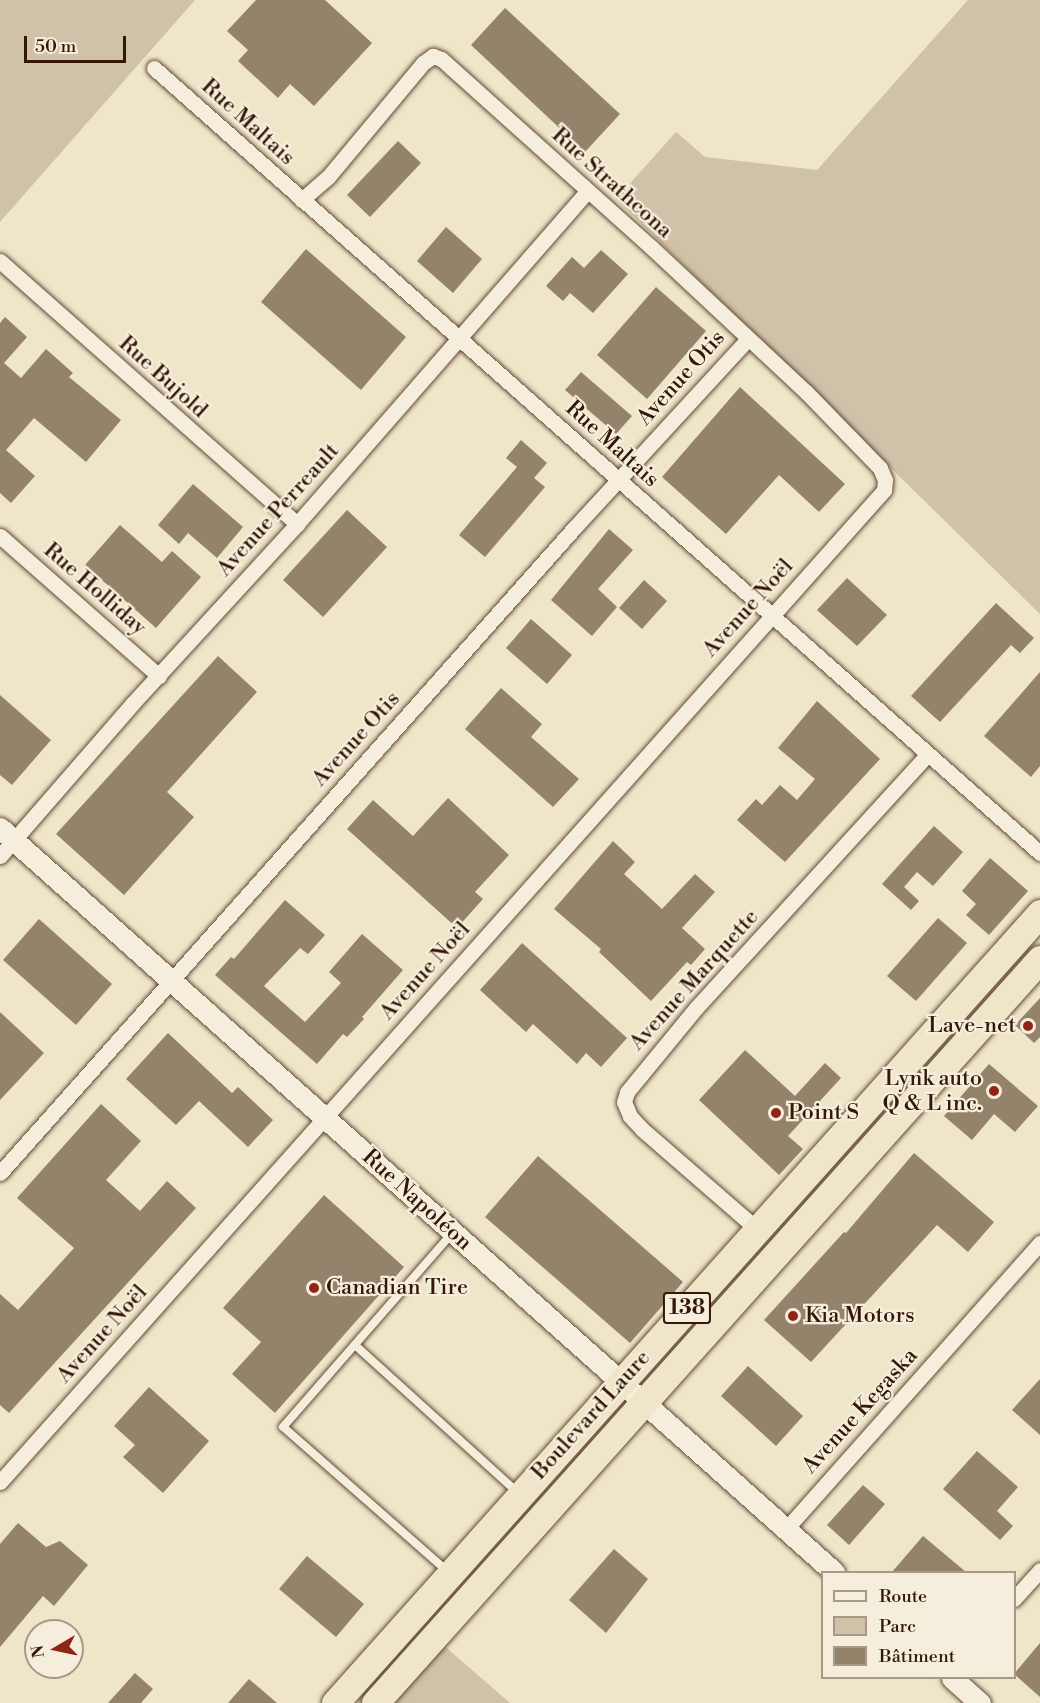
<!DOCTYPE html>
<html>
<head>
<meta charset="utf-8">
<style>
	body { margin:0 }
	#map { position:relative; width:1040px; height:1703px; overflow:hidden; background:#efe5c9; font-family:"Libre Bodoni",serif }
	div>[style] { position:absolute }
	.green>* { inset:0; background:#cfc2a8 }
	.building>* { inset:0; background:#95826b }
	.roads { filter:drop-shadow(0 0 2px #634a36) drop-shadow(0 0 2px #634a36) }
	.lane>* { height:8px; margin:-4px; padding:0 4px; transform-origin:4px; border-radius:4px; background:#f5eedc }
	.street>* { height:15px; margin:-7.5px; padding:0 7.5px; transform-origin:7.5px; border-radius:7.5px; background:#f5eedc }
	.secondary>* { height:21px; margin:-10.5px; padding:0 10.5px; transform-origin:10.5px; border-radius:10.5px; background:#f5eedc }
	.highway>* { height:27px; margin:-13.5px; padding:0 13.5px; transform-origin:13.5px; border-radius:13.5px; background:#efe5c9 }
	.dots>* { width:16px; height:16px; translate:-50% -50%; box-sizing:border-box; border:3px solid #f5eedc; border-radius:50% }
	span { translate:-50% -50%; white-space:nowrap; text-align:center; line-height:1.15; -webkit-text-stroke:4.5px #f5eedc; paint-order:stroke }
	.shield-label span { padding:2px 4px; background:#f5eedc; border:2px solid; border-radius:4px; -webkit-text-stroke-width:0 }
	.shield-label { font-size:21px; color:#341705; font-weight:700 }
	.street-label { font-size:22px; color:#341705 }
	.poi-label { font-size:22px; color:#341705 }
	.right { translate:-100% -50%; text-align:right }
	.left { translate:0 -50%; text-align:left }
	.legend { position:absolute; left:821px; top:1571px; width:195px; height:108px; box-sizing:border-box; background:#f5eedc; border:2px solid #a89886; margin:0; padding:8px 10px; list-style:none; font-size:18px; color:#341705 }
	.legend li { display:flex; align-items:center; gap:12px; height:30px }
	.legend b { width:30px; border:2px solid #a89886 }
	.north { position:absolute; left:24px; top:1619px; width:60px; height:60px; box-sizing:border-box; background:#f5eedc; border:2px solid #a89886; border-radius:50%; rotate:261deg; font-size:16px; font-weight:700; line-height:24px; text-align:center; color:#341705 }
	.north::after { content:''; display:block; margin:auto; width:21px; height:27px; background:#8f2418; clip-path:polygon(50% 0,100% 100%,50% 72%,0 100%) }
	.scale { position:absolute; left:24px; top:36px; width:102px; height:27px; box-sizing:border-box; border:3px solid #341705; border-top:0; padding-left:8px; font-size:18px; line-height:21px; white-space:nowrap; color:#341705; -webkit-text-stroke:4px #f5eedc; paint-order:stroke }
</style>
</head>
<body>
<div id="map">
	<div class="green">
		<i style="clip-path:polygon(0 0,195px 0,0 222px)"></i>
		<i style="clip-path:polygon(968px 0,1040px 0,1040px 614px,616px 199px,676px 132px,705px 157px,817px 170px)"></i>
		<i style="clip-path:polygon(434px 1637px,510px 1703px,375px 1703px)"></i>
	</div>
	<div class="building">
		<i style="clip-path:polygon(256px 0,325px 0,372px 43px,314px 106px,290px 84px,278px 98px,238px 61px,248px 50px,227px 31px)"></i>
		<i style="clip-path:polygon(505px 8px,620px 114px,585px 152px,471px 45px)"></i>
		<i style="clip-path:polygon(398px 141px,421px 163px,370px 217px,347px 195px)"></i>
		<i style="clip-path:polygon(446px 227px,482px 259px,453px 293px,417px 261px)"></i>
		<i style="clip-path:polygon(306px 249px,406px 337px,361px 390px,261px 302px)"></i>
		<i style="clip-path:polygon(601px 250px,628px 274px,593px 313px,570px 293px,563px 301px,546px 286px,572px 257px,584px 268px)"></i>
		<i style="clip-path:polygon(656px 287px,706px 331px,647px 399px,597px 355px)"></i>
		<i style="clip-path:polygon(5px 317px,27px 337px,4px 363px,21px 378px,46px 349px,73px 373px,69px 377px,121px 420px,86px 462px,34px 418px,6px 450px,35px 476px,11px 503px,0 493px,0 323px)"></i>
		<i style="clip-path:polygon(581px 372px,632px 416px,616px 434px,565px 390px)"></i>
		<i style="clip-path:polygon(740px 387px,845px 484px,819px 512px,779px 475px,726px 534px,662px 477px)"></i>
		<i style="clip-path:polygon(521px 440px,547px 463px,534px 478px,545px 487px,485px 557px,459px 535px,517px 467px,506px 458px)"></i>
		<i style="clip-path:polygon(193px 484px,243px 527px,217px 558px,188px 533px,179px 544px,158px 525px)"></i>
		<i style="clip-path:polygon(347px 510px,387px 547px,323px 617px,283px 580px)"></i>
		<i style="clip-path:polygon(120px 525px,162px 562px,172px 551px,201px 577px,156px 628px,85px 565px)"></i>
		<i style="clip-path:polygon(609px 529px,633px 550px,598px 589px,617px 607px,592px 636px,551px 600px)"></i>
		<i style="clip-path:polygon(847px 578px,887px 615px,857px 646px,817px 610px)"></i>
		<i style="clip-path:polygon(644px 580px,667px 601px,642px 629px,619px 608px)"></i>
		<i style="clip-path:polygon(996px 603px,1034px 638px,1020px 653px,1011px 645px,940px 722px,911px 696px)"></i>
		<i style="clip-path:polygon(531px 619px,572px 655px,547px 684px,506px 648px)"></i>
		<i style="clip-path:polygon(218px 656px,257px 692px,167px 792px,194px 817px,124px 895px,56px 834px)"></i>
		<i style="clip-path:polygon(1040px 672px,1040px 766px,1031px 777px,984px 736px)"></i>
		<i style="clip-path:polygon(501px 688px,542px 724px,531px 737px,579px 779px,553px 807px,465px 729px)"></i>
		<i style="clip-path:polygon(0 695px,51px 740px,12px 785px,0 775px)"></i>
		<i style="clip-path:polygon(817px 701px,880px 759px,785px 862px,737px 820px,756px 799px,762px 805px,780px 785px,797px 800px,815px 779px,778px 748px)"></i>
		<i style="clip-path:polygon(448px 798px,509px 855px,475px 892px,483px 899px,457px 928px,347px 829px,373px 800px,413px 836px)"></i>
		<i style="clip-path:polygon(934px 826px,963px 852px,933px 886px,917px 872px,904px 887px,919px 901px,911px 910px,882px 884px)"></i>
		<i style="clip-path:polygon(613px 841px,635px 862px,624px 874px,662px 909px,695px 874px,715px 892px,682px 928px,705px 949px,691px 965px,687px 962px,651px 1001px,599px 952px,601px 949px,554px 909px)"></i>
		<i style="clip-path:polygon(990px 858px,1028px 891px,989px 935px,966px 915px,976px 904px,962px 891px)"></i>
		<i style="clip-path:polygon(285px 900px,325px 935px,308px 954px,300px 948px,264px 986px,305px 1022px,341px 983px,329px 972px,362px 934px,403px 970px,362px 1017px,364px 1019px,347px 1037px,343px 1034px,317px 1064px,215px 975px,231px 957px,234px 959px)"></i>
		<i style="clip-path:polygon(938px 918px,967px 943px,916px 1001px,887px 976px)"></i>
		<i style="clip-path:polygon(39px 919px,112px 984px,76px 1025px,3px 960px)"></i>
		<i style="clip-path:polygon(522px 943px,627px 1038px,601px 1067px,586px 1053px,577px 1064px,533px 1024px,526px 1032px,480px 990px)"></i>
		<i style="clip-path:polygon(1040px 998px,1040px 1037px,1034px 1043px,1015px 1025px)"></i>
		<i style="clip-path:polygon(0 1012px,44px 1053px,0 1100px)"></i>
		<i style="clip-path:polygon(168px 1033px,232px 1093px,238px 1087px,273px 1120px,248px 1147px,199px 1101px,176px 1125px,126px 1079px)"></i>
		<i style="clip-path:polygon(745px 1050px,795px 1096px,825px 1063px,841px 1078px,788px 1136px,803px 1149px,779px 1175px,699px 1100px)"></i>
		<i style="clip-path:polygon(989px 1064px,1038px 1106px,1015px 1132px,994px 1114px,972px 1140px,944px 1116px)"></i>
		<i style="clip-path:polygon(101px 1104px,141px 1141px,106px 1180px,140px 1211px,167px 1181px,196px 1208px,9px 1413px,0 1405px,0 1294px,18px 1310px,74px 1248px,17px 1198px)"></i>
		<i style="clip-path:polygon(914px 1153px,994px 1222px,968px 1252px,937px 1225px,811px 1362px,764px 1320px,844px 1232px,846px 1233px)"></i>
		<i style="clip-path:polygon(538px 1156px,683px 1282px,630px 1343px,485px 1217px)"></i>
		<i style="clip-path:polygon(324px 1195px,404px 1267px,275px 1413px,232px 1374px,261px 1342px,223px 1308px)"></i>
		<i style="clip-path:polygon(748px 1366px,803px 1416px,776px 1446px,721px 1396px)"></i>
		<i style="clip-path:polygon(1040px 1379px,1040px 1435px,1012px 1410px)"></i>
		<i style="clip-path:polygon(149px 1387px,209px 1441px,163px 1493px,123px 1457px,135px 1445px,114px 1426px)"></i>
		<i style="clip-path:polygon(977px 1451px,1018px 1487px,997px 1511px,1013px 1526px,1000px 1540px,943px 1489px)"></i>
		<i style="clip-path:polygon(863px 1485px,885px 1504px,849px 1545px,827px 1525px)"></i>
		<i style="clip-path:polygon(18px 1523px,46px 1547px,60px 1541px,88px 1565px,54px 1606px,43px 1596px,0 1647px,0 1544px)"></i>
		<i style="clip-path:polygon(923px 1536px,966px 1572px,892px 1572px)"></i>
		<i style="clip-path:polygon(614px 1549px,648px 1579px,606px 1633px,569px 1600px)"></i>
		<i style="clip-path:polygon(307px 1556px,364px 1604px,336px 1637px,279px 1589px)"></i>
		<i style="clip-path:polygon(1040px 1643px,1040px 1697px,1014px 1674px)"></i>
		<i style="clip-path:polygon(135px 1673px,153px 1689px,141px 1703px,108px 1703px)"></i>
		<i style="clip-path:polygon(249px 1679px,277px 1703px,228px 1703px)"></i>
	</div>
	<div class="roads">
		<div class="lane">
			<i style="left:355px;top:1345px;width:220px;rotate:42.2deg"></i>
			<i style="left:446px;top:1570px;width:217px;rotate:-138.7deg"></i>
			<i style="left:283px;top:1427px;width:257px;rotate:-48.9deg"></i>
		</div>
		<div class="street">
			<i style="left:154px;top:68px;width:1184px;rotate:41.54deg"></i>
			<i style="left:0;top:261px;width:397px;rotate:41.5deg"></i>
			<i style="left:0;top:536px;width:212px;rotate:41.4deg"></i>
			<i style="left:0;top:856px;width:203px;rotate:-49deg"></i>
			<i style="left:133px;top:703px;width:243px;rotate:-47.5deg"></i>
			<i style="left:297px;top:524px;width:442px;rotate:-48.9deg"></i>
			<i style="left:0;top:1173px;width:865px;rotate:-48.33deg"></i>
			<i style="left:575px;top:527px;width:255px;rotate:-47.4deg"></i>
			<i style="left:758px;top:1230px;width:154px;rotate:-139deg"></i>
			<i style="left:642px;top:1129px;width:18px;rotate:-133deg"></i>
			<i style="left:630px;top:1116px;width:15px;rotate:-113deg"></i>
			<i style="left:624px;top:1102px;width:10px;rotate:-73deg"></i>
			<i style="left:627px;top:1092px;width:109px;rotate:-50.6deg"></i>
			<i style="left:696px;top:1008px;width:344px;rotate:-47.6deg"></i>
			<i style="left:0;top:1482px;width:1329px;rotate:-48.29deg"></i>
			<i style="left:884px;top:490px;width:10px;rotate:-84deg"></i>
			<i style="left:885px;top:480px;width:13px;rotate:-113deg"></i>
			<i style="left:880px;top:468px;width:106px;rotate:-134.2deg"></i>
			<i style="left:806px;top:392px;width:211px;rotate:-136.9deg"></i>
			<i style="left:652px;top:248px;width:283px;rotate:-138.1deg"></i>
			<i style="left:441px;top:59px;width:9px;rotate:-159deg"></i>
			<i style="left:433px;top:56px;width:12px;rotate:145deg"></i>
			<i style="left:423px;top:63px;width:148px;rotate:129.8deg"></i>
			<i style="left:328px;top:177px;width:35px;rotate:139deg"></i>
			<i style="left:786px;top:1529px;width:383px;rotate:-48.4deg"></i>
			<i style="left:1014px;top:1599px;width:39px;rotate:-48deg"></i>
		</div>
		<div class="secondary">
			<i style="left:0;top:828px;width:1118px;rotate:41.74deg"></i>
			<i style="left:952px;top:1678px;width:38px;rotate:42deg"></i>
		</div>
		<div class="highway">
			<i style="left:335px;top:1703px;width:1059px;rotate:-48.25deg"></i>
			<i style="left:375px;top:1703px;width:998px;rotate:-48.21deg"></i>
		</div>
	</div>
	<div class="dots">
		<i style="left:1028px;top:1026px;background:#8f2418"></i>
		<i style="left:994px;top:1091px;background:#8f2418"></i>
		<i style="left:776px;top:1113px;background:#8f2418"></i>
		<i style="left:314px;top:1288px;background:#8f2418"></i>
		<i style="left:793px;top:1316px;background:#8f2418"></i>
	</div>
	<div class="shield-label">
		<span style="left:687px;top:1308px">138</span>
	</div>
	<div class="street-label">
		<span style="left:248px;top:122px;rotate:42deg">Rue Maltais</span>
		<span style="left:612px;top:183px;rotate:42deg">Rue Strathcona</span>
		<span style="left:163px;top:377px;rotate:42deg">Rue Bujold</span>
		<span style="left:681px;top:378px;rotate:-48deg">Avenue Otis</span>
		<span style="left:612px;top:444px;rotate:42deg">Rue Maltais</span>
		<span style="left:278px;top:510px;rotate:-48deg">Avenue Perreault</span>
		<span style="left:95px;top:589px;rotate:41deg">Rue Holliday</span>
		<span style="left:748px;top:608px;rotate:-48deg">Avenue Noël</span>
		<span style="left:356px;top:739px;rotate:-48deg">Avenue Otis</span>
		<span style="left:425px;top:971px;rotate:-48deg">Avenue Noël</span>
		<span style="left:694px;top:980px;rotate:-48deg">Avenue Marquette</span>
		<span style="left:417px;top:1200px;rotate:42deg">Rue Napoléon</span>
		<span style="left:102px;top:1334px;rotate:-48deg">Avenue Noël</span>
		<span style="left:860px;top:1411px;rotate:-48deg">Avenue Kegaska</span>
		<span style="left:591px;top:1415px;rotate:-48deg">Boulevard Laure</span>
	</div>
	<div class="poi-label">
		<span class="right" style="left:1016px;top:1026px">Lave-net</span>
		<span class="right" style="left:982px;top:1091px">Lynk auto<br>Q &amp; L inc.</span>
		<span class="left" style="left:788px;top:1113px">Point S</span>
		<span class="left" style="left:326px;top:1288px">Canadian Tire</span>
		<span class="left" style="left:805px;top:1316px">Kia Motors</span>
	</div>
	<ul class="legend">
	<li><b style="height:8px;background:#f5eedc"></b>Route</li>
	<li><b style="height:16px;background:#cfc2a8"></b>Parc</li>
	<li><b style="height:16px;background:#95826b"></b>Bâtiment</li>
	</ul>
	<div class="north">N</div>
	<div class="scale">50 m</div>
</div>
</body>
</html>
